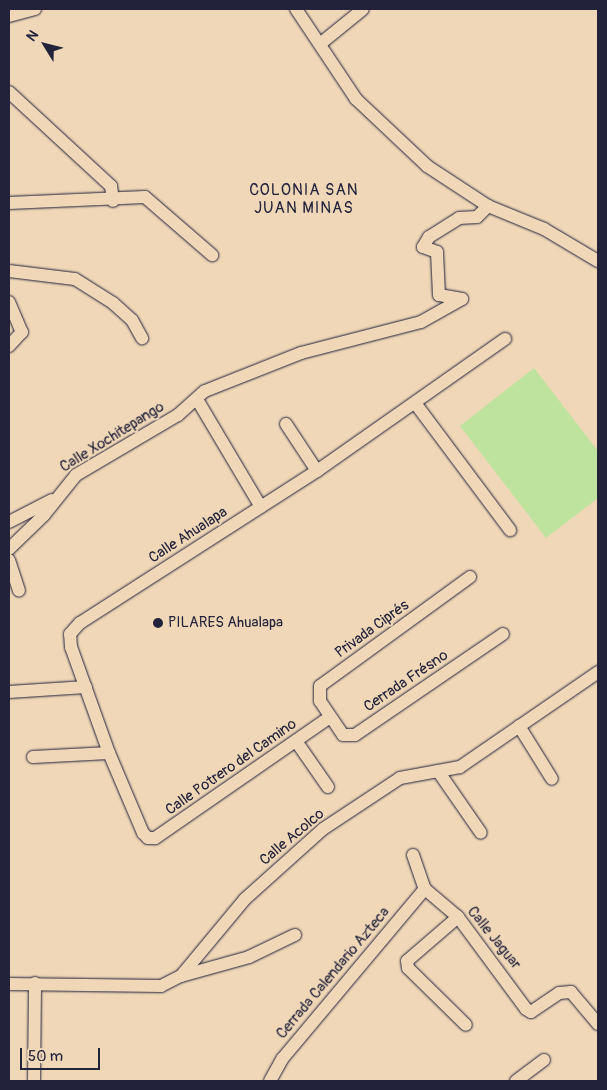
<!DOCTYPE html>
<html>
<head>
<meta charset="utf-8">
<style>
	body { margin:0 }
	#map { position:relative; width:607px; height:1090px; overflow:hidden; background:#efd7b7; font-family:Pangolin,sans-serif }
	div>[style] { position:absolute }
	.green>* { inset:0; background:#bee39e }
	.roads { filter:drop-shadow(0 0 1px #22223b) drop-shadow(0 0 1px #22223b) }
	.minor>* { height:12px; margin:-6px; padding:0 6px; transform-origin:6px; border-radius:6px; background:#efd7b7 }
	.dots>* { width:14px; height:14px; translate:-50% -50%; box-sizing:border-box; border:2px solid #efd7b7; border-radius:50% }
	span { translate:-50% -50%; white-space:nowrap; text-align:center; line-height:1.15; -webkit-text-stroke:4px #efd7b7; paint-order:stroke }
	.street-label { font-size:15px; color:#22223b }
	.poi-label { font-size:15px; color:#22223b }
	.left { translate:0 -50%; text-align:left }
	.neighbourhood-label { font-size:16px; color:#22223b; letter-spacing:1px }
	.frame { position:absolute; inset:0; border:10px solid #22223b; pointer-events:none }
	.north { position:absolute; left:20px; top:20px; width:50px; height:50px; -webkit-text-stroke:4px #efd7b7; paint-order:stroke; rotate:306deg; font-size:14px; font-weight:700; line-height:20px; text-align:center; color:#22223b }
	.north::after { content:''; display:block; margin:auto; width:18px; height:22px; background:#22223b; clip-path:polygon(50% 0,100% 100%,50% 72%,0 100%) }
	.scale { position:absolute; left:20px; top:1048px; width:80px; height:22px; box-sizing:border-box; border:2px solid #22223b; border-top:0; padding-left:6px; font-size:15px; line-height:18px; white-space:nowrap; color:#22223b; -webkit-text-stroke:4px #efd7b7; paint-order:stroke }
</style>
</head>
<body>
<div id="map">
	<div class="green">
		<i style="clip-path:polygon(534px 368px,598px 451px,598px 498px,546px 538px,460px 426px)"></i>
	</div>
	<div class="roads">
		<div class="minor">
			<i style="left:296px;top:9px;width:108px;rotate:56.3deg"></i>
			<i style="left:356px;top:99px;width:98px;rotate:43.3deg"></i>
			<i style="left:427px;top:166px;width:73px;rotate:33.3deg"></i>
			<i style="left:488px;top:206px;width:61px;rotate:22.3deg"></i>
			<i style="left:544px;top:229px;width:63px;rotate:30.7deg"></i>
			<i style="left:9px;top:16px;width:27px;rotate:-15deg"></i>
			<i style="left:320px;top:44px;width:55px;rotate:-39.1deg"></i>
			<i style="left:9px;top:92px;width:139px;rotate:42.7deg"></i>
			<i style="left:111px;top:186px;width:15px;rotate:82deg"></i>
			<i style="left:9px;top:203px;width:136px;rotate:-2.5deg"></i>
			<i style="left:145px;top:197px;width:89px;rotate:40.9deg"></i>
			<i style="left:9px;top:271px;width:66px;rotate:6.9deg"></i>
			<i style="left:75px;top:279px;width:45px;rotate:32.3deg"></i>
			<i style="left:113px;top:303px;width:25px;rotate:42deg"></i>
			<i style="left:132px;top:320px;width:21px;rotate:61deg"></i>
			<i style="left:9px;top:302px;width:33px;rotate:67deg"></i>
			<i style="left:22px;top:332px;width:19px;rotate:133deg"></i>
			<i style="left:198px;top:401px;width:123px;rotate:59.3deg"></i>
			<i style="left:415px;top:403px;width:159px;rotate:53.2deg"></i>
			<i style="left:286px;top:424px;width:56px;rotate:56.6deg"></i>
			<i style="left:9px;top:522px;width:48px;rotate:-27.1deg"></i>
			<i style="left:9px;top:549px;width:49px;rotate:-44.2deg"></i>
			<i style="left:44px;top:515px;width:51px;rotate:-51.3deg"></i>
			<i style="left:76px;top:475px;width:118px;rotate:-30.5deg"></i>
			<i style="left:178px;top:415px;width:36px;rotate:-42deg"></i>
			<i style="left:205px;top:391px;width:103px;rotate:-21.6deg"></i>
			<i style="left:301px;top:353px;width:124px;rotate:-14.5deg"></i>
			<i style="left:421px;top:322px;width:47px;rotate:-29.3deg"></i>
			<i style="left:462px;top:299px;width:23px;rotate:-170deg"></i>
			<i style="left:439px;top:295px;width:43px;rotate:-92.7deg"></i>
			<i style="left:437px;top:252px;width:15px;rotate:-160deg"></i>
			<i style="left:423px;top:247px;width:12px;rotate:-59deg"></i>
			<i style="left:429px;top:237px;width:36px;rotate:-32deg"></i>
			<i style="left:459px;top:218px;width:18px;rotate:-3deg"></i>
			<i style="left:477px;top:217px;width:16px;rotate:-45deg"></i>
			<i style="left:9px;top:560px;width:32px;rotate:72deg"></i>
			<i style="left:470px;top:577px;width:185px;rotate:144deg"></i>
			<i style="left:320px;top:686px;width:15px;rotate:90deg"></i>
			<i style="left:320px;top:701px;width:41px;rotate:55.9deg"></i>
			<i style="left:343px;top:735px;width:12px"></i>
			<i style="left:355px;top:735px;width:179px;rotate:-34.3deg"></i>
			<i style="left:9px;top:692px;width:77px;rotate:-3.7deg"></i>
			<i style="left:330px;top:717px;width:213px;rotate:145.3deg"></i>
			<i style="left:155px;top:838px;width:7px;rotate:180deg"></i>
			<i style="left:148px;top:838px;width:7px;rotate:-135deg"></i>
			<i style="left:143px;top:833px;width:87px;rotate:-113deg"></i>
			<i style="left:109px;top:753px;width:113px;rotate:-109.7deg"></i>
			<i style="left:71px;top:647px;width:13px;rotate:-94deg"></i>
			<i style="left:70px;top:634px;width:15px;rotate:-48deg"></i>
			<i style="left:80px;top:623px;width:282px;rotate:-32.7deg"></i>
			<i style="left:317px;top:471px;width:230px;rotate:-35.1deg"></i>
			<i style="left:519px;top:726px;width:62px;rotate:58.1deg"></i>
			<i style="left:296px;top:741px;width:56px;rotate:55.2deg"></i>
			<i style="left:33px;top:757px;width:76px;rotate:-3deg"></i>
			<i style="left:438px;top:771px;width:75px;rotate:55.3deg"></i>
			<i style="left:413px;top:855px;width:36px;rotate:71deg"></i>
			<i style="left:425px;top:889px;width:43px;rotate:40.3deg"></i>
			<i style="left:458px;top:917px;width:114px;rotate:53.5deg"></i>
			<i style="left:526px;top:1009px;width:6px;rotate:31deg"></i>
			<i style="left:531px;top:1012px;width:34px;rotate:-34deg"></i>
			<i style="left:559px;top:993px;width:12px;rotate:-5deg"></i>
			<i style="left:571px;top:992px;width:42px;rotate:49.8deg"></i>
			<i style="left:458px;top:917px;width:67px;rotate:139.2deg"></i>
			<i style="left:407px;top:961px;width:7px;rotate:82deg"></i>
			<i style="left:408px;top:968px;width:81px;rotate:44.5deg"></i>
			<i style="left:181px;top:976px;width:71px;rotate:-15.6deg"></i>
			<i style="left:249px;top:957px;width:51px;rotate:-25.6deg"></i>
			<i style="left:9px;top:984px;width:152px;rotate:0.8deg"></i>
			<i style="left:161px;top:986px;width:22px;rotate:-27deg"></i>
			<i style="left:181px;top:976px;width:100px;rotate:-50.3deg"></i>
			<i style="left:245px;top:899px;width:105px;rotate:-41.9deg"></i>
			<i style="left:323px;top:829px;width:92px;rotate:-33.5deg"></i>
			<i style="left:400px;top:778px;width:61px;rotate:-10.4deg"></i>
			<i style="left:460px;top:767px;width:168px;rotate:-34.5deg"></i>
			<i style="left:34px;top:1081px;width:98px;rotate:-89.4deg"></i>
			<i style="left:270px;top:1081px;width:26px;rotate:-61deg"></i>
			<i style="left:283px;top:1058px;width:221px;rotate:-50deg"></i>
			<i style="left:516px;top:1081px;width:35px;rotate:-37deg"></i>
		</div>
	</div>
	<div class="dots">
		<i style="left:158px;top:623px;background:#22223b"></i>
	</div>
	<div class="street-label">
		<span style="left:112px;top:437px;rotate:-32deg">Calle Xochitepango</span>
		<span style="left:188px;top:535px;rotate:-33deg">Calle Ahualapa</span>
		<span style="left:372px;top:629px;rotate:-36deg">Privada Ciprés</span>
		<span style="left:406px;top:681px;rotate:-34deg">Cerrada Frésno</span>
		<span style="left:231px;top:767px;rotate:-35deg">Calle Potrero del Camino</span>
		<span style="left:292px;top:837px;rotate:-40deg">Calle Acolco</span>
		<span style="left:494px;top:938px;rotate:51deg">Calle Jaguar</span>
		<span style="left:333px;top:973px;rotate:-50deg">Cerrada Calendario Azteca</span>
	</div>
	<div class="poi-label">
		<span class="left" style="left:168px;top:623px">PILARES Ahualapa</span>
	</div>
	<div class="neighbourhood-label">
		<span style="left:304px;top:199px">COLONIA SAN<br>JUAN MINAS</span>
	</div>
	<div class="frame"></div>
	<div class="north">N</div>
	<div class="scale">50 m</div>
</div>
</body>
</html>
